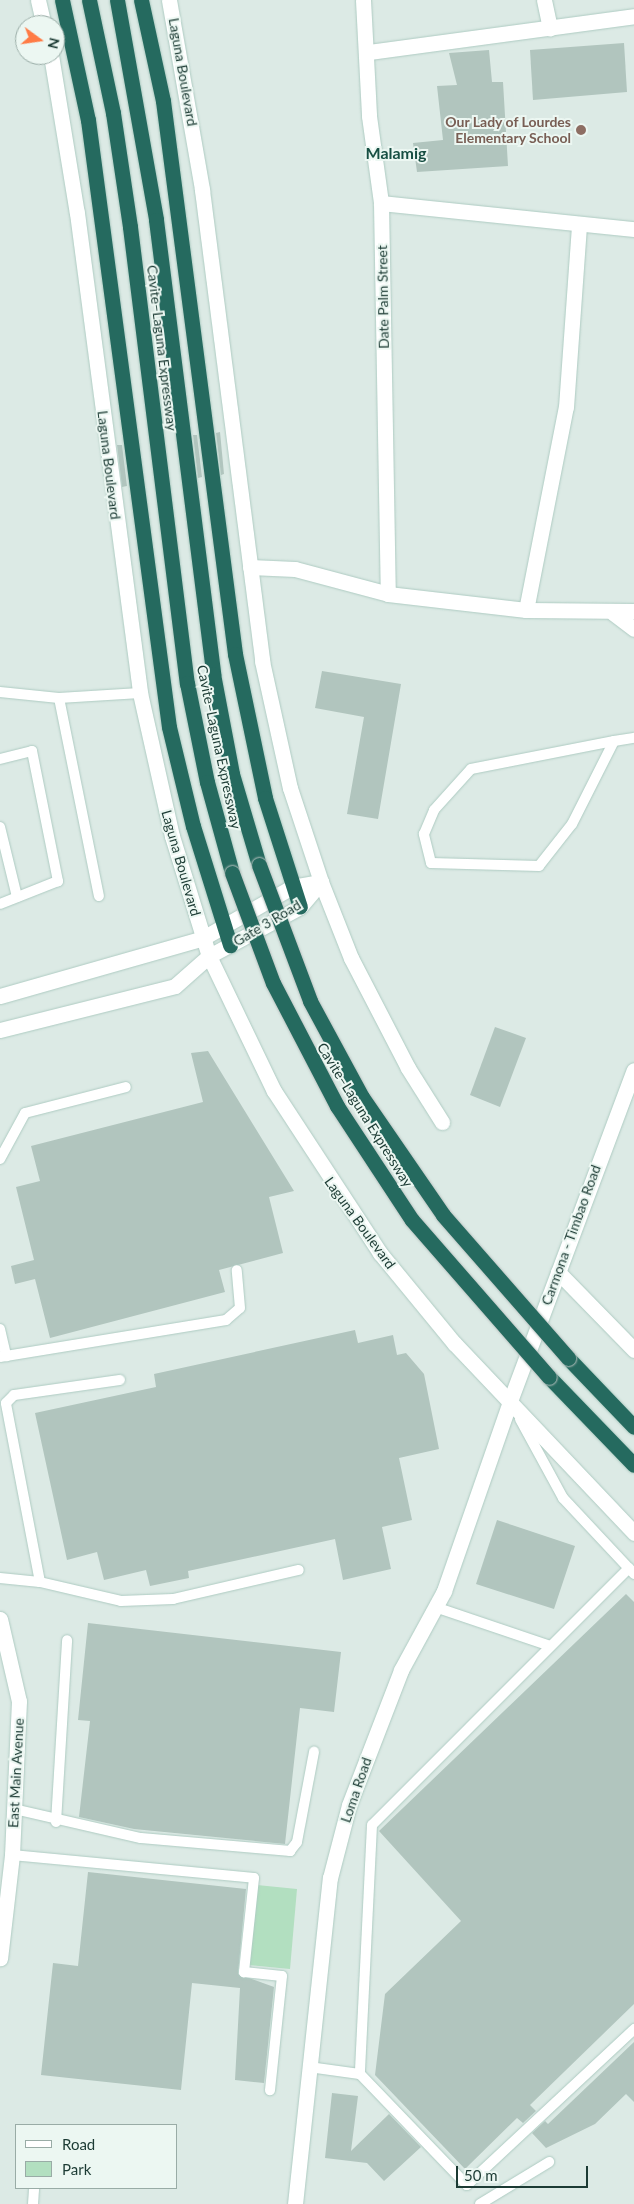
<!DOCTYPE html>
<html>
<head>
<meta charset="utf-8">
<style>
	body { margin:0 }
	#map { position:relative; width:634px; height:2204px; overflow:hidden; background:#dceae5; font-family:Lato,sans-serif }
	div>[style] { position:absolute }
	.green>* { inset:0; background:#b2dfc0 }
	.building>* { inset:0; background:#b1c5be }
	.roads { filter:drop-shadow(0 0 1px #aecbc2) drop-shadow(0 0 1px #aecbc2) }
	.lane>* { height:10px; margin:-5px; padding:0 5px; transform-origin:5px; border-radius:5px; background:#fff }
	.street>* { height:15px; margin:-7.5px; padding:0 7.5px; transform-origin:7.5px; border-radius:7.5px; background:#fff }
	.secondary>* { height:15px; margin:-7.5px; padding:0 7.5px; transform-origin:7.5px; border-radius:7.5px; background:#fff }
	.highway>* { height:15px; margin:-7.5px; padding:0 7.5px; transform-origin:7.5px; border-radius:7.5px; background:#256a5f }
	.bridges { filter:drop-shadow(0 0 1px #bbc4c2) drop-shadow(0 0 1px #bbc4c2) }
	.highway-bridge>* { height:15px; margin:-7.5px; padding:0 7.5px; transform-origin:7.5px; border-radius:7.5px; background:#256a5f }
	.dots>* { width:14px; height:14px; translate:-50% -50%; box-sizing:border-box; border:2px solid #ecf7f2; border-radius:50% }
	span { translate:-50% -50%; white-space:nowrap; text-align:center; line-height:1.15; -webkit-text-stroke:4px #ecf7f2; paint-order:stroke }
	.street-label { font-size:14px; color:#1c3b34 }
	.education-label { font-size:14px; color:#785e54; font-weight:700 }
	.right { translate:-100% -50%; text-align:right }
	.quarter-label { font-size:16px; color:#174f43; font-weight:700 }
	.legend { position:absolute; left:15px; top:2124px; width:162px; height:65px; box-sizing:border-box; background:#ecf7f2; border:1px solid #99aca6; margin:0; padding:6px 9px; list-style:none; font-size:15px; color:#1c3b34 }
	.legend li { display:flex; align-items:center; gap:10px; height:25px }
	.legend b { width:25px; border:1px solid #99aca6 }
	.north { position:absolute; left:15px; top:15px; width:50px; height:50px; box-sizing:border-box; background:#ecf7f2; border:1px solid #99aca6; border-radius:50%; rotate:104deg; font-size:14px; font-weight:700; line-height:20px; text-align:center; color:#1c3b34 }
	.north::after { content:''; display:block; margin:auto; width:18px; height:22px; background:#ff7b45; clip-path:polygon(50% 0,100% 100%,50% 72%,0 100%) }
	.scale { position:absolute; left:456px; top:2166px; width:132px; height:22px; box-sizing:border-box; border:2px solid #1c3b34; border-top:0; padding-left:6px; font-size:15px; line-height:18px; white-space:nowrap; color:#1c3b34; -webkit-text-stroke:4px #ecf7f2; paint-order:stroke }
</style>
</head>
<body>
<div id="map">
	<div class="green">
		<i style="clip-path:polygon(257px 1885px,297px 1889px,290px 1969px,249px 1965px)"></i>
	</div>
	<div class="building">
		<i style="clip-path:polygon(624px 43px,627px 92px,533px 100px,530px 50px)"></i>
		<i style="clip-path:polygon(489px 50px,492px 82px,503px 82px,508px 166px,417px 172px,413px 143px,443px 140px,437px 86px,457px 85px,449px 53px)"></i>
		<i style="clip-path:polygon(220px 432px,224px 474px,221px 475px,216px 433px)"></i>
		<i style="clip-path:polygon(193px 435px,197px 435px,202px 477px,198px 478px)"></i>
		<i style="clip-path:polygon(117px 445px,122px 445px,127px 486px,122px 487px)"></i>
		<i style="clip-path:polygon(322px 671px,401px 684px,378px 819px,347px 814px,364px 717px,315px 708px)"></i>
		<i style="clip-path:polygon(495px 1027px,526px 1038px,500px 1107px,470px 1095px)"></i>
		<i style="clip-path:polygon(208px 1051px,294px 1191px,269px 1197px,283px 1253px,219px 1270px,225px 1292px,50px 1338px,35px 1279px,15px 1284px,11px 1266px,34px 1260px,16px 1187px,40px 1181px,31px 1146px,203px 1102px,191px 1053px)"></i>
		<i style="clip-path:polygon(355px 1330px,358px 1343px,393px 1335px,397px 1355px,406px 1353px,424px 1374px,439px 1449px,399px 1458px,412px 1520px,382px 1527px,391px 1569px,343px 1580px,335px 1539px,188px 1571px,189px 1578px,150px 1586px,146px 1570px,104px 1580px,97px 1552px,67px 1560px,35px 1413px,156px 1387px,154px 1374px)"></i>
		<i style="clip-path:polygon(497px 1520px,575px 1546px,554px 1609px,476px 1584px)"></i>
		<i style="clip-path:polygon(626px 1594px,634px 1602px,634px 2004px,530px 2105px,536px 2111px,523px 2123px,517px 2118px,465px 2169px,375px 2075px,385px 1994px,461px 1921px,379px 1831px)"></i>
		<i style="clip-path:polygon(88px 1623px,341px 1652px,334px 1712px,300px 1708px,285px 1844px,134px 1829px,79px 1817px,90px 1721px,78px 1720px)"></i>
		<i style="clip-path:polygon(88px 1872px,246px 1889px,238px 1974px,274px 1987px,264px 2083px,235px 2080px,240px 1988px,192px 1983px,181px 2090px,41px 2075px,53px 1963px,78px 1966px)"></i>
		<i style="clip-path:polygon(634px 2042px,634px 2102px,626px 2094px,595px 2124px,546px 2148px,532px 2133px,545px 2121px,548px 2124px)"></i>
		<i style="clip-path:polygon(332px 2093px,358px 2096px,351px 2151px,389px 2114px,421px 2147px,384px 2181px,367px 2163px,325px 2158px)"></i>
	</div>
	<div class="roads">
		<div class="lane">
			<i style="left:0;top:692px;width:59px;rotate:5.8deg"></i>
			<i style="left:59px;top:698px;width:81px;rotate:-3.5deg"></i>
			<i style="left:59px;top:698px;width:202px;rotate:78.6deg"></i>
			<i style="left:614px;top:741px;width:93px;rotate:116.8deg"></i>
			<i style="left:572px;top:824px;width:53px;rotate:128.2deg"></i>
			<i style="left:539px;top:866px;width:108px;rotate:-178.4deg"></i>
			<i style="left:431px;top:863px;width:30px;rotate:-104deg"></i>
			<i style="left:424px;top:834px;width:26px;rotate:-67deg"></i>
			<i style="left:434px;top:810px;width:55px;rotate:-47.9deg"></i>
			<i style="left:471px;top:769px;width:146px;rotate:-11.1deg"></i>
			<i style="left:614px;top:741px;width:20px;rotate:-9deg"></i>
			<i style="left:0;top:759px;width:33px;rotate:-14deg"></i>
			<i style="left:32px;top:751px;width:133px;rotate:78.7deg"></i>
			<i style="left:58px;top:881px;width:62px;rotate:158.4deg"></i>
			<i style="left:0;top:827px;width:72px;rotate:76.3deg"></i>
			<i style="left:0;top:1159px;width:52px;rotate:-61.5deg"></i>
			<i style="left:25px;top:1113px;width:104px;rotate:-14.4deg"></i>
			<i style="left:0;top:1329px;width:28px;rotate:77deg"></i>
			<i style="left:6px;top:1356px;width:5px;rotate:169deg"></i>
			<i style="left:6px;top:1356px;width:223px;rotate:-9.3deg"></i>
			<i style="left:226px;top:1320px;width:18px;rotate:-41deg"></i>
			<i style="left:240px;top:1308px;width:38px;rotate:-95deg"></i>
			<i style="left:520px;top:1419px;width:90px;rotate:61.4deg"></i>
			<i style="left:563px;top:1498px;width:104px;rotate:46.9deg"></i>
			<i style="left:629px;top:1568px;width:363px;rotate:135deg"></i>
			<i style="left:372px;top:1825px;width:249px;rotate:92.8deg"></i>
			<i style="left:360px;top:2074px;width:154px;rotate:46.1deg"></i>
			<i style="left:467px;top:2185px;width:229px;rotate:-43deg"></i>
			<i style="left:0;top:1578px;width:40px;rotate:5.7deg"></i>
			<i style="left:40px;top:1582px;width:83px;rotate:13.2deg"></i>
			<i style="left:121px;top:1601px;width:52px;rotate:-2.2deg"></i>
			<i style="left:173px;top:1599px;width:129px;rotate:-13deg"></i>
			<i style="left:40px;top:1582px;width:182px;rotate:-100.8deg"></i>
			<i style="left:6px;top:1403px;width:11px;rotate:-45deg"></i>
			<i style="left:14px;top:1395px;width:107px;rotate:-8.1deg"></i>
			<i style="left:435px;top:1607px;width:121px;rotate:18.7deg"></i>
			<i style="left:14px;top:1809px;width:130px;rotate:12.9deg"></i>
			<i style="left:141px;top:1838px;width:150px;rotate:5deg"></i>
			<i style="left:290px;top:1851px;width:11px;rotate:-52deg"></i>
			<i style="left:297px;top:1842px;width:92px;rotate:-79.3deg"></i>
			<i style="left:56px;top:1822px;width:182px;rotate:-86.5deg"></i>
			<i style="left:12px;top:1855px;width:243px;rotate:5.4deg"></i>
			<i style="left:254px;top:1878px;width:95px;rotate:96.1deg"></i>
			<i style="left:244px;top:1972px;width:38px;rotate:6deg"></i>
			<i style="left:282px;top:1976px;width:115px;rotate:96deg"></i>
			<i style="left:309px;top:2067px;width:51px;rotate:7.8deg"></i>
			<i style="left:33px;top:2204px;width:16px;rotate:-86deg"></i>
			<i style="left:480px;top:2204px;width:81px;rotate:-31.3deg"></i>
		</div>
		<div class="street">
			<i style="left:363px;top:0;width:116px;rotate:87deg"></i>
			<i style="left:369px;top:116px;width:88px;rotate:82.1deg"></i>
			<i style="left:381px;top:203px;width:391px;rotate:89deg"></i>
			<i style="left:544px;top:0;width:29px;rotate:78deg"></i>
			<i style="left:369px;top:52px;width:267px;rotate:-7.7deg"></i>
			<i style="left:381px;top:203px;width:254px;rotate:5.9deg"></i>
			<i style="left:250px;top:567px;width:45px;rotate:2.5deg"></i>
			<i style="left:295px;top:569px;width:96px;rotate:15deg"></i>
			<i style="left:388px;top:594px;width:139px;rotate:6.6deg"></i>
			<i style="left:526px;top:610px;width:108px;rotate:0.5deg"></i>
			<i style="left:526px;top:610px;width:207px;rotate:-78.9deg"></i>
			<i style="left:566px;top:407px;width:181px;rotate:-85.9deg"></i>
			<i style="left:613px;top:613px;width:26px;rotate:37deg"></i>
			<i style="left:321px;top:882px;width:82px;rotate:68.5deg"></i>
			<i style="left:351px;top:958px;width:124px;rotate:62.6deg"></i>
			<i style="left:408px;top:1068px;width:64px;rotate:57.8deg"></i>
			<i style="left:0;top:996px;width:211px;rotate:-15.9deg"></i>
			<i style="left:0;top:1030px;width:180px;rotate:-14.1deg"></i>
			<i style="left:175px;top:986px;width:45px;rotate:-41.4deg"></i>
			<i style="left:0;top:1619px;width:84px;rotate:77deg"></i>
			<i style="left:19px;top:1701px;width:154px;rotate:92.6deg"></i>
			<i style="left:12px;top:1855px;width:104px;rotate:96.6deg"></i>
			<i style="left:295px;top:2204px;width:328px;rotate:-83.9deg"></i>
			<i style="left:330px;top:1878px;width:75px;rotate:-75.4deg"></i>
			<i style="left:349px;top:1805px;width:145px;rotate:-68.9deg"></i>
			<i style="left:401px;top:1670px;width:90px;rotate:-61.4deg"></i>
			<i style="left:444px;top:1591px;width:201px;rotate:-70.8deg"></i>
		</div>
		<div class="secondary">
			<i style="left:38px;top:0;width:26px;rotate:77deg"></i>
			<i style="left:169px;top:0;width:193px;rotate:80.1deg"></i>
			<i style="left:202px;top:190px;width:475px;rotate:82.7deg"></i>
			<i style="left:262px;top:661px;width:130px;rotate:77.6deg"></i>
			<i style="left:290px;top:788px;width:99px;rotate:71.7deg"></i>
			<i style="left:51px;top:55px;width:160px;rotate:80.7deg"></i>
			<i style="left:77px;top:213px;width:484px;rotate:82.5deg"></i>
			<i style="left:140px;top:693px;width:147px;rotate:77.4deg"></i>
			<i style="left:172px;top:836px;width:126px;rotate:72.9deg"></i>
			<i style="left:209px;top:956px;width:150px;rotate:64.3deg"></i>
			<i style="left:274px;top:1091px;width:194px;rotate:56.8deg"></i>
			<i style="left:380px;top:1253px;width:117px;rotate:50.6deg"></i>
			<i style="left:454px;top:1343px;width:262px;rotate:46.5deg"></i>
			<i style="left:203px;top:938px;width:103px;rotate:-29.8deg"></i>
			<i style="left:292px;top:887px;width:29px;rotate:-10deg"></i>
			<i style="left:209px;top:956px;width:103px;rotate:-28.3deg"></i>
			<i style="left:300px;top:907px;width:33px;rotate:-50deg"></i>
			<i style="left:558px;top:1272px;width:109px;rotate:45.7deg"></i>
			<i style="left:510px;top:1401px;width:353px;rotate:-69.5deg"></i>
		</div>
		<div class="highway">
			<i style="left:62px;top:0;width:123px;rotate:77.8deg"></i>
			<i style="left:88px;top:120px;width:612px;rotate:82.4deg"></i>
			<i style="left:169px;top:727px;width:102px;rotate:76.4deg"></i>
			<i style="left:193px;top:826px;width:125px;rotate:72.7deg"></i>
			<i style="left:89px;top:0;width:116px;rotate:78deg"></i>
			<i style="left:113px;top:113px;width:115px;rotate:81.5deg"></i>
			<i style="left:130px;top:227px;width:460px;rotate:82.9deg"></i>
			<i style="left:187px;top:683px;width:101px;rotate:78.6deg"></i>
			<i style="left:207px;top:782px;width:94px;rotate:74.6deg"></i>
			<i style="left:117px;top:0;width:223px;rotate:79.9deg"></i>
			<i style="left:156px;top:220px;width:458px;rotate:82.8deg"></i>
			<i style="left:213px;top:674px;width:102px;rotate:79.2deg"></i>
			<i style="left:232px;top:774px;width:95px;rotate:73.5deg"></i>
			<i style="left:141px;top:0;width:103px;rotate:77.7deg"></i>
			<i style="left:163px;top:101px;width:558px;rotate:82.58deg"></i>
			<i style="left:235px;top:654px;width:147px;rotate:78.2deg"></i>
			<i style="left:265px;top:798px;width:114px;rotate:72.2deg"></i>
			<i style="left:568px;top:1358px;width:95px;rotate:46.3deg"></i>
			<i style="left:549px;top:1377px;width:122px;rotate:46deg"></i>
		</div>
	</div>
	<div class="bridges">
		<div class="highway-bridge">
			<i style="left:259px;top:865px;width:145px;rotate:69.4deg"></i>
			<i style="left:310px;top:1001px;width:109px;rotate:61.6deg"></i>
			<i style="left:362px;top:1097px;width:143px;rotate:55.5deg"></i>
			<i style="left:443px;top:1215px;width:190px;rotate:48.8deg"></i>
			<i style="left:232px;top:873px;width:117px;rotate:69.6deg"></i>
			<i style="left:273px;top:983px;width:139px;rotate:62.5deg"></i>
			<i style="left:337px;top:1106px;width:136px;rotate:56.7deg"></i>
			<i style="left:412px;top:1220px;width:208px;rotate:48.9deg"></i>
		</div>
	</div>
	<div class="dots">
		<i style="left:581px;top:130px;background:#8d6e63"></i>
	</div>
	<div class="street-label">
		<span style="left:183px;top:72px;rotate:80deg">Laguna Boulevard</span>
		<span style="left:383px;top:297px;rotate:-91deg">Date Palm Street</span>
		<span style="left:162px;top:348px;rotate:83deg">Cavite–Laguna Expressway</span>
		<span style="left:109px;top:465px;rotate:83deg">Laguna Boulevard</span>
		<span style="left:219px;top:747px;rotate:78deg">Cavite–Laguna Expressway</span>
		<span style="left:181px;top:863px;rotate:74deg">Laguna Boulevard</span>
		<span style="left:267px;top:923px;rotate:-31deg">Gate 3 Road</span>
		<span style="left:365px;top:1115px;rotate:58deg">Cavite–Laguna Expressway</span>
		<span style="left:360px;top:1223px;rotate:54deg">Laguna Boulevard</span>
		<span style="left:571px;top:1235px;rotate:-70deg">Carmona - Timbao Road</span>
		<span style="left:16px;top:1773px;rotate:-87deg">East Main Avenue</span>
		<span style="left:356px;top:1790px;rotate:-71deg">Loma Road</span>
	</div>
	<div class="education-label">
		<span class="right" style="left:571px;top:130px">Our Lady of Lourdes<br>Elementary School</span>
	</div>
	<div class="quarter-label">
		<span style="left:396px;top:153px">Malamig</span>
	</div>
	<ul class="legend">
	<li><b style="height:6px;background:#fff"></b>Road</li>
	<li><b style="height:14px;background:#b2dfc0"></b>Park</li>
	</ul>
	<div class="north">N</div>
	<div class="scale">50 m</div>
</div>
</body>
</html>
